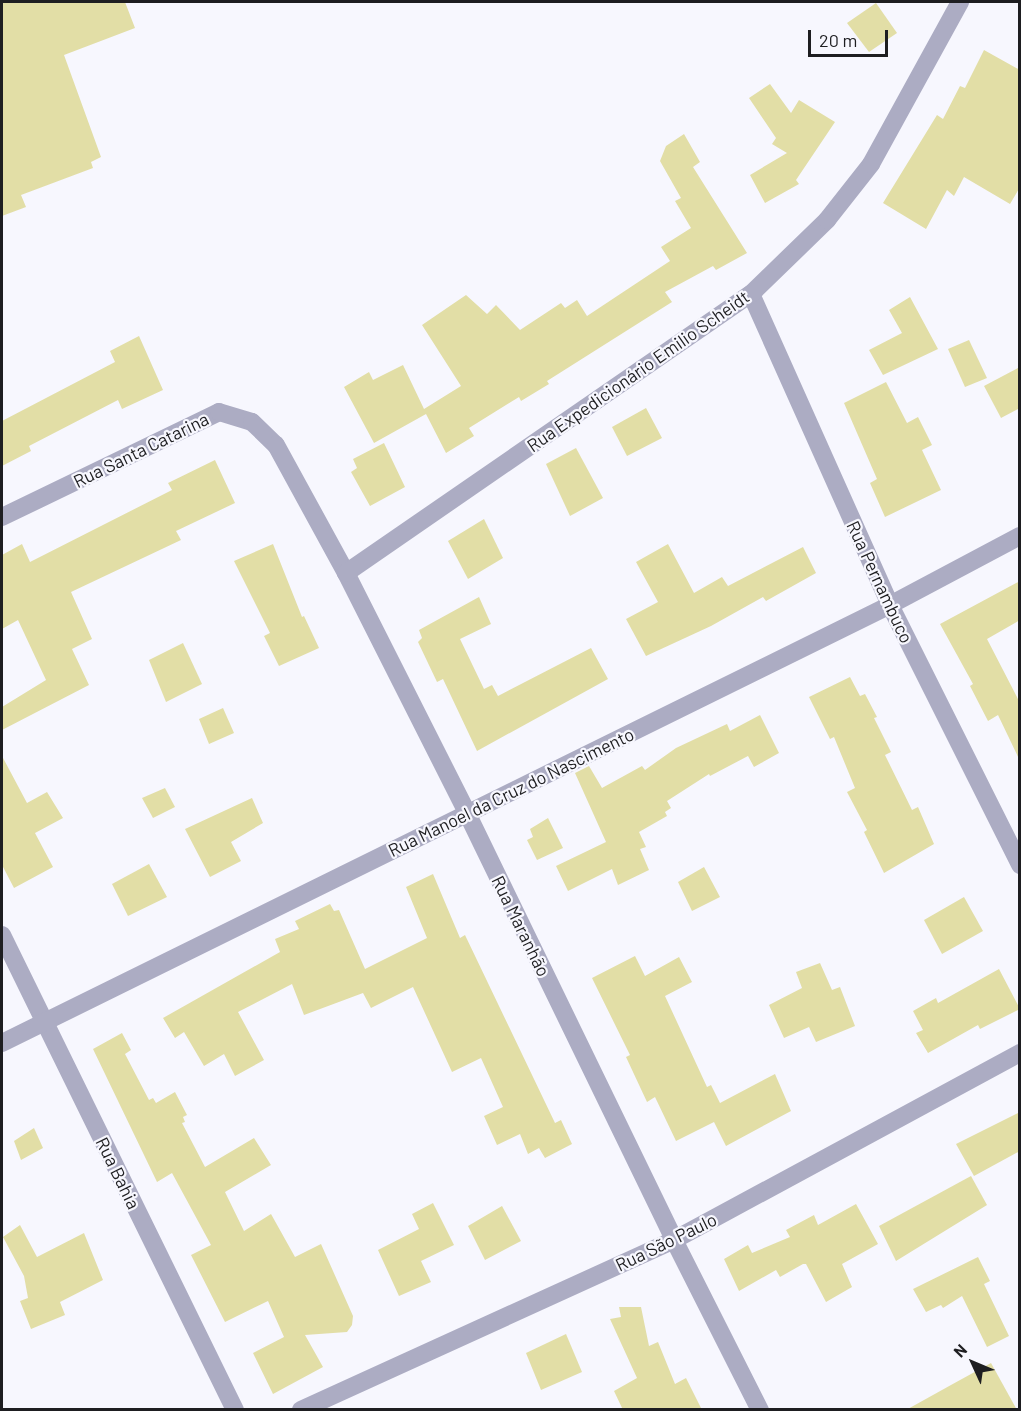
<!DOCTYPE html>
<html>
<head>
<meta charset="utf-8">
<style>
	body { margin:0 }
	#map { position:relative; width:1021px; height:1411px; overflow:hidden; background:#f7f7fe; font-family:Barlow,sans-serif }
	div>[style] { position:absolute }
	.building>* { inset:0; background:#e2dea6 }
	.street>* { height:18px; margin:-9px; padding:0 9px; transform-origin:9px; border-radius:9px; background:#acacc3 }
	span { translate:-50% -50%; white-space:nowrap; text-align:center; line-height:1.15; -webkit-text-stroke:4.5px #f7f7fe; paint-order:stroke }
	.street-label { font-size:18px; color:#1e1e21 }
	.frame { position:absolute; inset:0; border:3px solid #1e1e21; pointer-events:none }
	.north { position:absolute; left:943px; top:1333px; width:60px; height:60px; -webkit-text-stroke:4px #f7f7fe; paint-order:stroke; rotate:314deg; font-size:16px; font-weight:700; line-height:24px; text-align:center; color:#1e1e21 }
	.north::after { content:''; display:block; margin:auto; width:21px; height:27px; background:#1e1e21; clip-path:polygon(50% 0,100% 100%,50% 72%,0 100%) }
	.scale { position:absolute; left:808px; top:30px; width:80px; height:27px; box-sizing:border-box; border:3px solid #1e1e21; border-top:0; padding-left:8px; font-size:18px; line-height:21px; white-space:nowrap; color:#1e1e21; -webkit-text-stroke:4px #f7f7fe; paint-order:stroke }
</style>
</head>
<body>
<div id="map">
	<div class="building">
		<i style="clip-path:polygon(2px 2px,125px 2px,135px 28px,64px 55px,101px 157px,91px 162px,93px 168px,21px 195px,26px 207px,2px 216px)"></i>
		<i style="clip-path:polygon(876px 3px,897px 33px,869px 52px,847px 23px)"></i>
		<i style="clip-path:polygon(984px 50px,1020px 70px,1020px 187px,1010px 204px,964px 177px,954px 196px,947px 190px,926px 229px,883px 203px,937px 115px,943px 119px,960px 86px,965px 88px)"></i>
		<i style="clip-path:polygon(770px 84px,791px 113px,799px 100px,835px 122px,796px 180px,799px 184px,765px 203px,750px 175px,787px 153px,772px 144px,776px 138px,749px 98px)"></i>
		<i style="clip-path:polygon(684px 134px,700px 162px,693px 167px,747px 253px,716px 270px,713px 266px,665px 292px,672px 302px,547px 381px,549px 384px,521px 401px,519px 397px,469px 428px,474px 436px,446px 453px,426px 414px,374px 443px,344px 387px,369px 372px,373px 380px,403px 365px,424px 409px,461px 386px,422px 325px,466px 295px,487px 314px,496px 305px,520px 330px,561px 303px,565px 308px,577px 300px,587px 316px,670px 261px,661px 247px,691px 228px,675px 201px,681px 198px,660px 161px,666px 146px)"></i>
		<i style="clip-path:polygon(910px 297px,938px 349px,883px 375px,869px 350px,902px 333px,889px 310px)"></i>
		<i style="clip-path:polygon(139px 336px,163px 390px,122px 409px,118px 400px,29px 446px,31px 451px,2px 466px,2px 421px,115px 362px,110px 351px)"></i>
		<i style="clip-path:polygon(969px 340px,987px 378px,965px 387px,948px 349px)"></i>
		<i style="clip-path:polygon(1020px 367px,1020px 408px,1001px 418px,984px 386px)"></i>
		<i style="clip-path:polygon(886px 382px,907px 423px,918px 417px,932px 445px,922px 450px,941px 490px,885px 517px,870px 483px,877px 479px,844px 403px)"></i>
		<i style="clip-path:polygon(646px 408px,662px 438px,627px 456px,612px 427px)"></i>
		<i style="clip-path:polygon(384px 443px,405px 487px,370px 506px,351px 472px,357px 468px,353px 459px)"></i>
		<i style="clip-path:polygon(576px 448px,603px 498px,570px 516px,546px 464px)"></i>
		<i style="clip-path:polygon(215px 460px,235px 503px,176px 531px,181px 540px,71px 592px,92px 639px,72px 649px,89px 685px,2px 730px,2px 707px,46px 680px,18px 620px,2px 629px,2px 555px,22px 544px,30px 562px,172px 490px,168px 483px)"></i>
		<i style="clip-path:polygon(484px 519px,503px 558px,468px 579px,448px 541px)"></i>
		<i style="clip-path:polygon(273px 544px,302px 617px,304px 616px,319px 648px,279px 666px,264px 636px,270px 633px,234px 561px)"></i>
		<i style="clip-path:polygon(668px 544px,694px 593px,722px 577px,728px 586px,803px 547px,816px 573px,766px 601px,763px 597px,711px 626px,646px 656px,626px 619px,658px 602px,636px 562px)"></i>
		<i style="clip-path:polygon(1020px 581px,1020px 620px,987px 639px,1020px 703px,1020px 761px,998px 715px,988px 721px,970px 686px,973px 684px,940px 624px)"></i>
		<i style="clip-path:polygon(479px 597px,491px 624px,460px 639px,484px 689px,492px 685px,498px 696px,591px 648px,608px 679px,477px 751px,443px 679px,437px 682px,418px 642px,422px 638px,419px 630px)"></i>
		<i style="clip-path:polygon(183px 643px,202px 684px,166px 702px,149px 660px)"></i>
		<i style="clip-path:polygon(850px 677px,860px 696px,865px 694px,877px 717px,874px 718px,891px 752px,885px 755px,912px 810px,918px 807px,934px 844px,884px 873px,864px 832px,867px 830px,847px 792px,855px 788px,834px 737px,830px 739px,809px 697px)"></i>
		<i style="clip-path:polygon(223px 708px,234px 733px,209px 744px,199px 719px)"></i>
		<i style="clip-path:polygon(760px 715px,779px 753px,754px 767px,748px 756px,710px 776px,709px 774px,667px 801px,671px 808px,665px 812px,667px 816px,639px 832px,646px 847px,640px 849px,649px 870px,618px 885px,612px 869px,568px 891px,556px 866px,606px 842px,575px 773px,589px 766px,602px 788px,642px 766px,645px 770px,676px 748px,727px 724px,730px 731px)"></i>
		<i style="clip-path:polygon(2px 756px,27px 803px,47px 792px,63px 818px,35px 833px,53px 867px,14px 888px,2px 865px)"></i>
		<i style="clip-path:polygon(165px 788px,175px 807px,153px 818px,142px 798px)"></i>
		<i style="clip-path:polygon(252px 798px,263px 823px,231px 842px,241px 861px,210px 877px,185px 829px)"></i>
		<i style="clip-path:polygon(548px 818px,563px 848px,537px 860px,527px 840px,533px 837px,530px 829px)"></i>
		<i style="clip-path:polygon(149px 864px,167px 897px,128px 916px,112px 884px)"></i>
		<i style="clip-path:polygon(704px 867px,720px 897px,692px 911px,678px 882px)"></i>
		<i style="clip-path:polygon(433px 874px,460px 938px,465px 935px,555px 1123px,561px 1120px,572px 1144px,545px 1158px,539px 1148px,528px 1154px,520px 1134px,497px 1145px,484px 1116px,503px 1107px,481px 1058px,452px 1072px,413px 987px,371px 1008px,363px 993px,304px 1015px,292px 984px,238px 1012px,264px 1060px,235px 1076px,224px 1054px,204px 1066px,184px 1032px,175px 1038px,163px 1018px,280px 952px,275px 939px,299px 929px,295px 921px,330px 904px,334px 911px,339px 910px,365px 969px,427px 938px,406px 887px)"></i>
		<i style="clip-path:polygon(964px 897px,983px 931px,942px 954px,924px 920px)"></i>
		<i style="clip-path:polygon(635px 956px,645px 976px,679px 957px,692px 982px,665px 996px,707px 1087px,711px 1085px,720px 1103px,775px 1074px,791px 1111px,726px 1146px,714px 1122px,676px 1141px,655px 1097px,647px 1102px,626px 1057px,630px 1055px,592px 978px)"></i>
		<i style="clip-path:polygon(820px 963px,832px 990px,840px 987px,855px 1026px,816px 1042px,809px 1027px,784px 1038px,769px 1005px,802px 988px,796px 972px)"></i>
		<i style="clip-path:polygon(999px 969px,1020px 1009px,980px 1029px,978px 1025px,928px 1053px,916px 1033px,923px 1030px,913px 1011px,936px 998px,938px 1003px)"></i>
		<i style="clip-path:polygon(122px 1033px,131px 1050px,125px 1054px,149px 1100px,153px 1098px,156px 1103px,175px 1092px,187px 1115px,183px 1117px,185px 1122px,182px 1123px,205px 1167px,254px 1138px,271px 1165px,225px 1192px,244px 1231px,271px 1214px,295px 1257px,321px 1244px,353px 1316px,352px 1325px,347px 1332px,305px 1335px,323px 1367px,273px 1394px,253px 1353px,284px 1337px,268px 1301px,225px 1322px,191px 1255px,211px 1245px,172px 1173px,157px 1182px,93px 1049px)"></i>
		<i style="clip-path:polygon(1020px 1112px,1020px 1151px,974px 1176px,956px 1144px)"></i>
		<i style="clip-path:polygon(34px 1128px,43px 1148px,21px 1160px,14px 1141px)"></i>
		<i style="clip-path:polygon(971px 1176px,987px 1205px,896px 1261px,879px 1226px)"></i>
		<i style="clip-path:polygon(433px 1203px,454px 1245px,421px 1261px,431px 1282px,399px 1296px,378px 1250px,419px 1229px,412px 1214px)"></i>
		<i style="clip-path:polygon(856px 1204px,878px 1244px,842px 1264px,852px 1287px,826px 1302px,806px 1264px,803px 1264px,780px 1277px,776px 1270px,739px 1291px,724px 1259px,748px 1245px,752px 1253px,790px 1237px,786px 1230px,814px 1215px,818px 1225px)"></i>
		<i style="clip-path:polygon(502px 1206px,521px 1241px,485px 1260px,468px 1226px)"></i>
		<i style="clip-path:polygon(20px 1225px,37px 1257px,84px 1233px,103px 1280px,60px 1302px,65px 1315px,31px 1329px,20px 1301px,28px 1298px,24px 1276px,3px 1237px)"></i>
		<i style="clip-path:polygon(978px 1257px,990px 1281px,984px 1284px,1009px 1336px,987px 1347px,962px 1296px,943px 1308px,941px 1305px,926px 1312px,913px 1289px)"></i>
		<i style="clip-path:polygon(619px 1307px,641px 1307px,649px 1346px,658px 1342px,675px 1384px,686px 1378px,702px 1410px,623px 1410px,614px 1391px,637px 1378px,610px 1319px,621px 1317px)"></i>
		<i style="clip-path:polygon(566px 1334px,582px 1372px,541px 1390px,526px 1353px)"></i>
		<i style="clip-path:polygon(991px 1363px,1017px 1410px,906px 1410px,951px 1385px)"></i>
	</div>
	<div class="street">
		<i style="left:751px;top:294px;width:341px;rotate:65.9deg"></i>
		<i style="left:890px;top:605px;width:291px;rotate:63.4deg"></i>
		<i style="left:2px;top:517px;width:241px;rotate:-25.8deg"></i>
		<i style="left:219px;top:412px;width:34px;rotate:17deg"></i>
		<i style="left:252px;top:422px;width:33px;rotate:44deg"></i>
		<i style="left:276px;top:445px;width:146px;rotate:61.3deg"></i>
		<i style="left:346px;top:573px;width:269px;rotate:63.2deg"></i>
		<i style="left:467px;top:813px;width:475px;rotate:64.1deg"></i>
		<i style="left:674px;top:1240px;width:191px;rotate:63.2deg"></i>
		<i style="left:346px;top:573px;width:492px;rotate:-34.6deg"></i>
		<i style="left:751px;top:294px;width:106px;rotate:-44.2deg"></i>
		<i style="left:827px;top:220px;width:71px;rotate:-51.8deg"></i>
		<i style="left:871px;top:164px;width:185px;rotate:-61.2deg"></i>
		<i style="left:2px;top:935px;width:529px;rotate:63.87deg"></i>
		<i style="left:2px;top:1043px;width:990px;rotate:-26.25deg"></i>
		<i style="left:890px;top:605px;width:147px;rotate:-28deg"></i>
		<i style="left:301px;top:1410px;width:410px;rotate:-24.5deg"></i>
		<i style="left:674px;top:1240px;width:393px;rotate:-28.4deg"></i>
	</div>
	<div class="street-label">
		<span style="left:638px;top:371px;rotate:-35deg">Rua Expedicionário Emilio Scheidt</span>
		<span style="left:141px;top:450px;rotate:-26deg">Rua Santa Catarina</span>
		<span style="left:880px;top:582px;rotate:65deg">Rua Pernambuco</span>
		<span style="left:511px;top:792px;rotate:-26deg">Rua Manoel da Cruz do Nascimento</span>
		<span style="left:521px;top:926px;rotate:64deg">Rua Maranhão</span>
		<span style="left:118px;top:1173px;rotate:64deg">Rua Bahia</span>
		<span style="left:666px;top:1242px;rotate:-26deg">Rua São Paulo</span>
	</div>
	<div class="frame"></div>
	<div class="north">N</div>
	<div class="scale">20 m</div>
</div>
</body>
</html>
